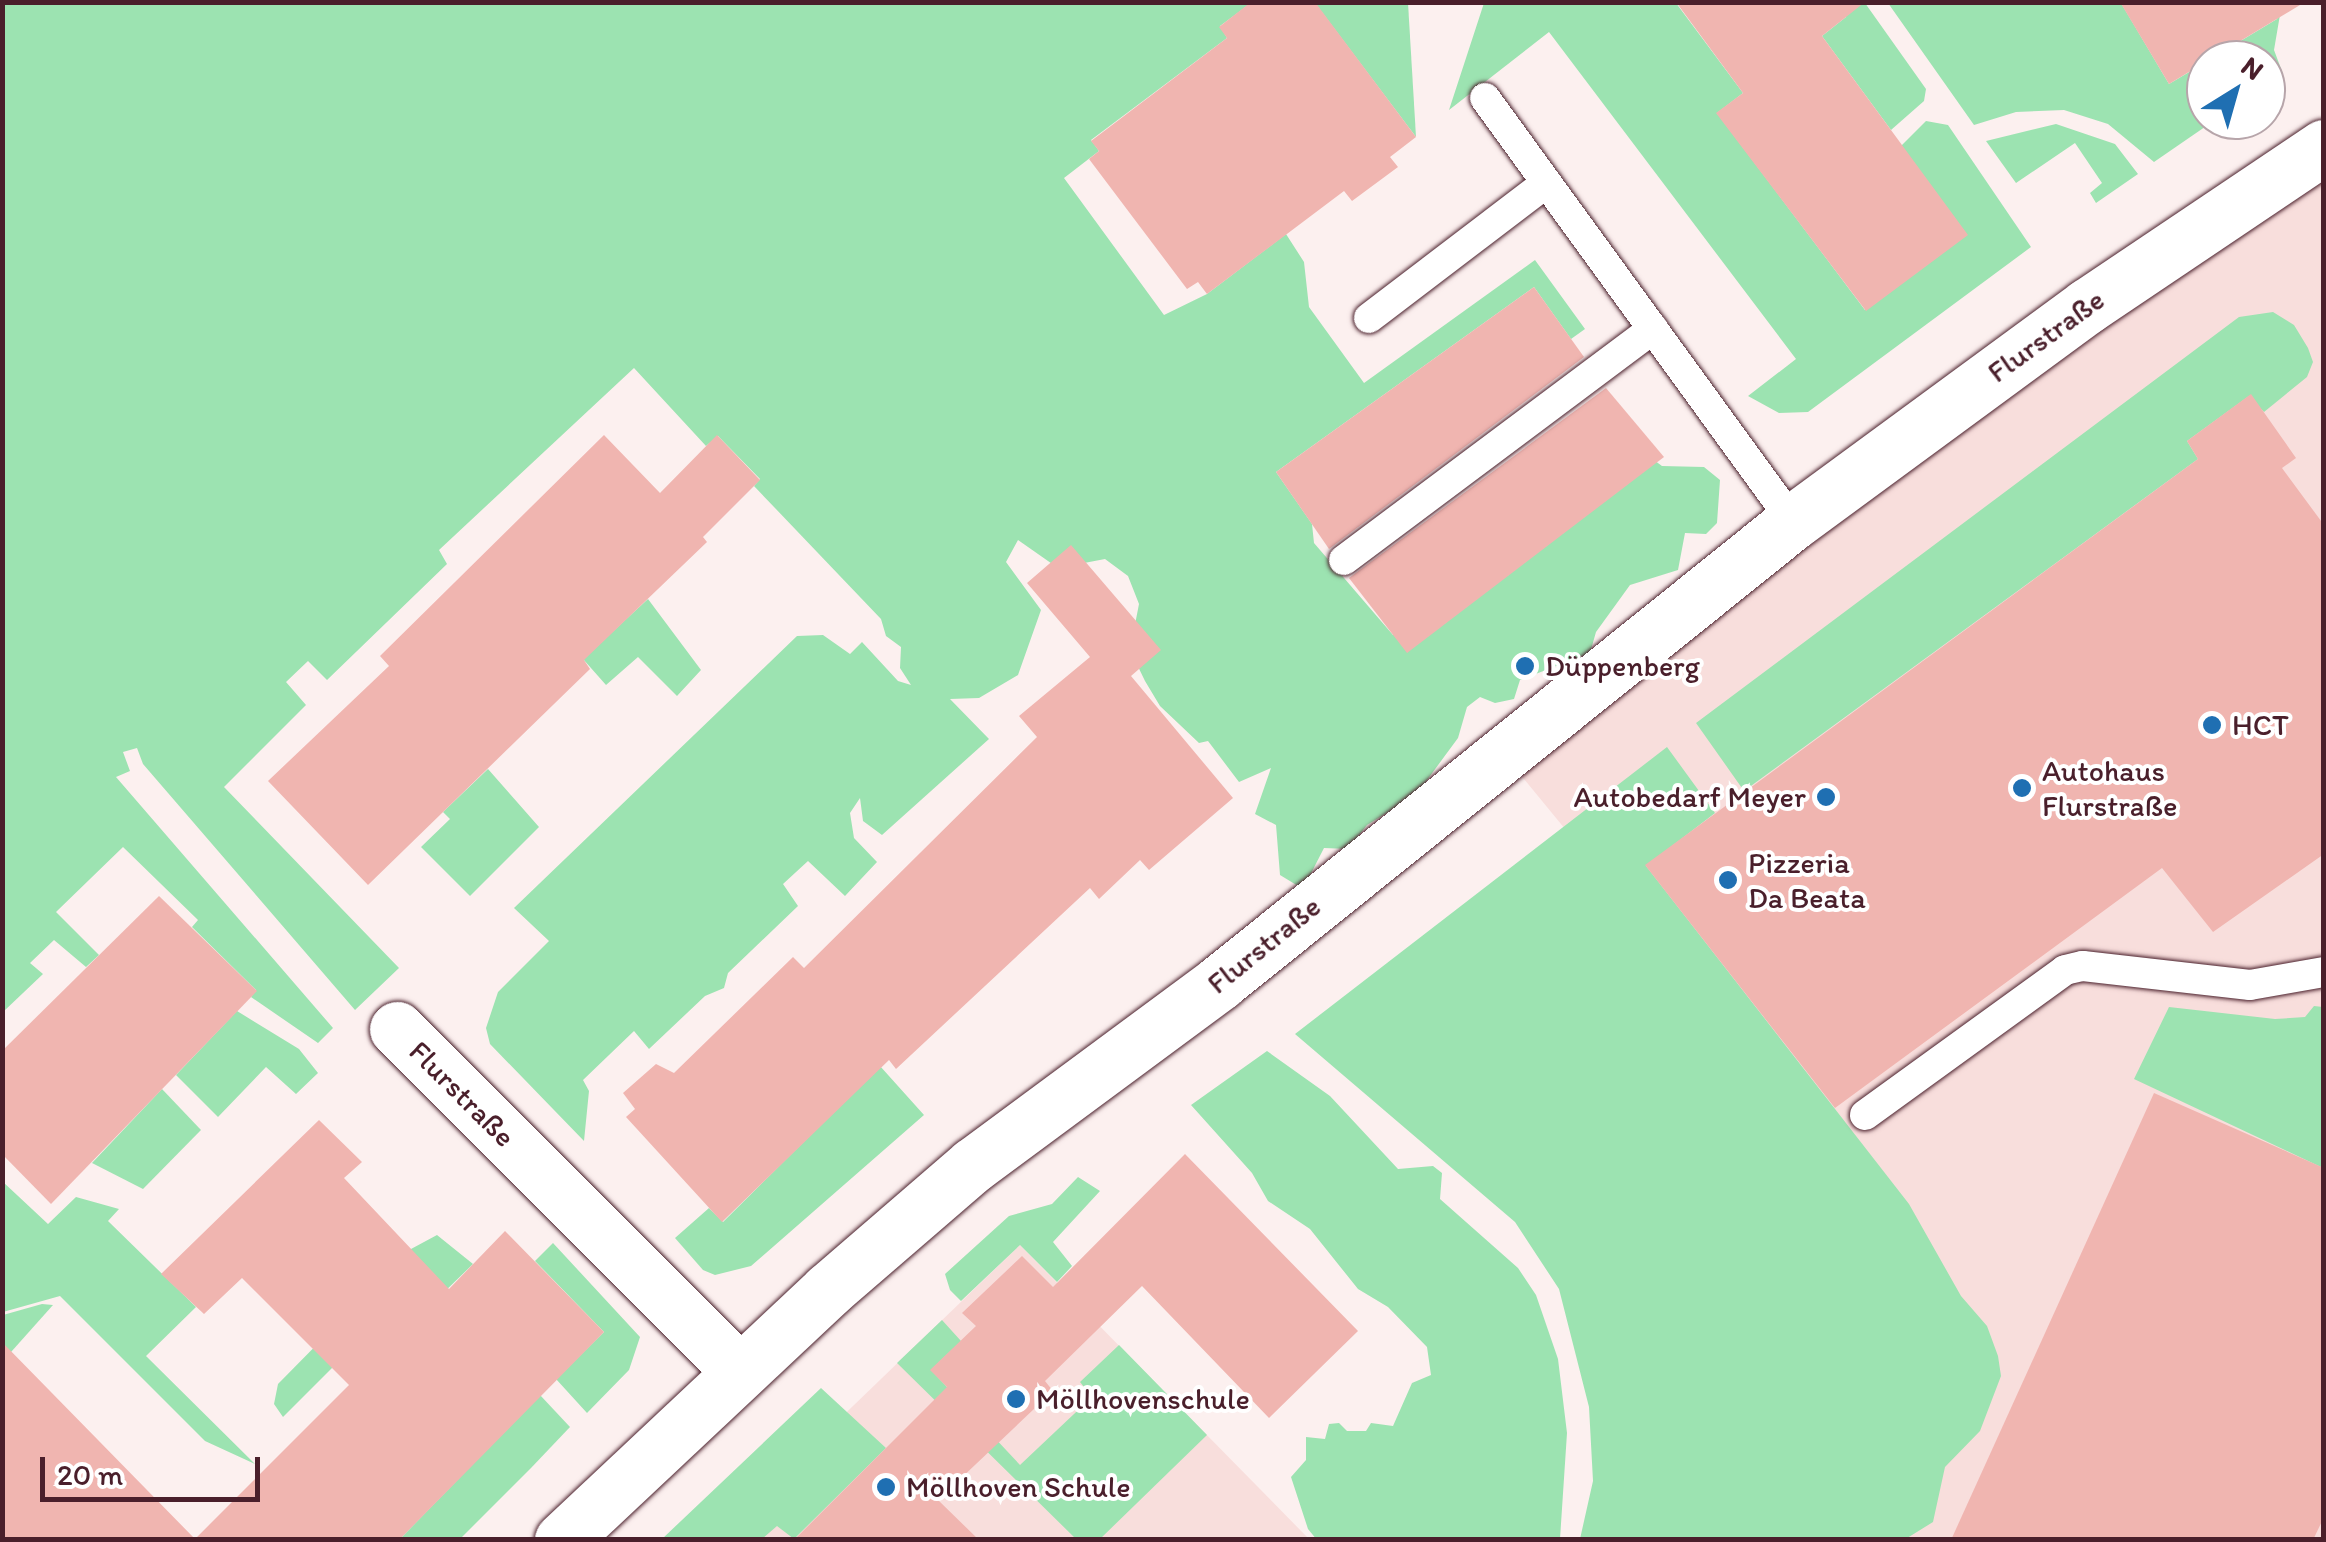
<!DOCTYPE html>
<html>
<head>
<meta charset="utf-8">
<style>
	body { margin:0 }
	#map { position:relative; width:2326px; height:1542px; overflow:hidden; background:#fcf0ef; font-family:Itim,sans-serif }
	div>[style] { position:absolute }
	.built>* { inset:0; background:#f8dedc }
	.green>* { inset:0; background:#9ce3b1 }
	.building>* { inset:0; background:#f0b5b0 }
	.roads { filter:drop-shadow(0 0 2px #4a1f2b) drop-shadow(0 0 2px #4a1f2b) }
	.service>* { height:30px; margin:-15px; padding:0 15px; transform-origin:15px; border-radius:15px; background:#fff }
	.minor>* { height:55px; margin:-27.5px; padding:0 27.5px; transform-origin:27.5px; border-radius:27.5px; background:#fff }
	.dots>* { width:28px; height:28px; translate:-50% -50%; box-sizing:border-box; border:5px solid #fff; border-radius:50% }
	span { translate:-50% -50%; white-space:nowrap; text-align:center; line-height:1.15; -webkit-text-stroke:8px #fff; paint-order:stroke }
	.street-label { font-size:30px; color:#4a1f2b }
	.poi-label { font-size:30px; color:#4a1f2b }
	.left { translate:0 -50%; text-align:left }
	.right { translate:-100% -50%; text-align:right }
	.frame { position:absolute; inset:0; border:5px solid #4a1f2b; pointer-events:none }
	.north { position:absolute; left:2186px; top:40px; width:100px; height:100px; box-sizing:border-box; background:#fff; border:2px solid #b7a5aa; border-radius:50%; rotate:37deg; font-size:28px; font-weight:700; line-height:40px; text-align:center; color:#4a1f2b }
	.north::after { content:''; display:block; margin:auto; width:35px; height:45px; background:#1f6fb2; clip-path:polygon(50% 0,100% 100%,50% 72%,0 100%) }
	.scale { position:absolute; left:40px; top:1457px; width:220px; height:45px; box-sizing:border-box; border:5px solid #4a1f2b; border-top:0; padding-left:12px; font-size:30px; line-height:35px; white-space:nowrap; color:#4a1f2b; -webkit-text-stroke:8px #fff; paint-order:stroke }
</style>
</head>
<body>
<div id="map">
	<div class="built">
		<i style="clip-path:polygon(2323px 157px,2323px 1539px,1894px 1539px,1809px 1126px,1510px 762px)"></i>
		<i style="clip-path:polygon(1020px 1245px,1309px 1539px,714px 1540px)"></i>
	</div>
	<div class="green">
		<i style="clip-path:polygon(3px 3px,1251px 3px,1220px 26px,1227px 38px,1091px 140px,1099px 151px,1064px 178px,1164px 315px,1207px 294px,1286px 234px,1304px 262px,1309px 307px,1364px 383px,1535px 260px,1585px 329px,1571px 339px,1534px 287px,1276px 472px,1312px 524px,1314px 543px,1393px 635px,1643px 452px,1662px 466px,1704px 467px,1720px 480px,1717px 523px,1706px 534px,1685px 533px,1678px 570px,1630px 585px,1596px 632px,1590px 653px,1520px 680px,1514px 699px,1495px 703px,1480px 697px,1467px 707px,1458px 738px,1416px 795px,1367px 825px,1348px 849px,1324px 848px,1303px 889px,1280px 875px,1276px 825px,1255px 814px,1271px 768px,1239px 782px,1208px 741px,1199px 743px,1160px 706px,1145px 681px,1130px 650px,1139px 604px,1128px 576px,1105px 559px,1058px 568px,1018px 540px,1006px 562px,1041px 610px,1018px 675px,979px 698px,950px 699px,989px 739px,882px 835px,863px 821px,860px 798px,850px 813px,854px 838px,877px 862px,845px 896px,808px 861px,783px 884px,798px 906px,728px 973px,724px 988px,705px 996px,649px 1049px,634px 1031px,583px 1080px,589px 1091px,584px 1141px,490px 1044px,486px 1028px,498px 992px,549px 941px,514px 908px,797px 636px,823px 635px,850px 654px,862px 642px,898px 681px,911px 685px,900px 668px,901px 647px,886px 636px,881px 619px,754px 486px,760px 479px,718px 436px,706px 446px,634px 368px,439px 550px,447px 564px,327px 680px,308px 661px,286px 682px,306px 705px,224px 787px,399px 968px,355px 1010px,143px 764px,137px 748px,123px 752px,130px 771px,116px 777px,333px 1028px,318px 1043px,251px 997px,256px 990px,192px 927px,198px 920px,123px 847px,56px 912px,99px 955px,86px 967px,54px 940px,30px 963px,43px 974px,3px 1012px)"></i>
		<i style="clip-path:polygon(1315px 3px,1408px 3px,1416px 137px)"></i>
		<i style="clip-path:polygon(1484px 3px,1676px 3px,1743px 93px,1717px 113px,1865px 310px,1902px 145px,1926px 121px,1948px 125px,2031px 247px,1808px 412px,1779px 413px,1748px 396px,1796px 359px,1549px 32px,1449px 110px)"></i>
		<i style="clip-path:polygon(1837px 3px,1865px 3px,1926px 89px,1924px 101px,1891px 130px,1822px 36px,1846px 17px)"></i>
		<i style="clip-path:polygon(1888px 3px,2121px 3px,2169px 84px,2206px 62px,2206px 120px,2215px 120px,2154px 162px,2108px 124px,2064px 110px,2016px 112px,1974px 125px)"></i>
		<i style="clip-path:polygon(2282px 3px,2274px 50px,2283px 74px,2266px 85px,2266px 60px,2209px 60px,2277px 19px)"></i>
		<i style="clip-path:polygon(2056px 124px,2115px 144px,2138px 174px,2096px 203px,2090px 193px,2102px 183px,2075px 143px,2016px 183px,1986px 141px)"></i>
		<i style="clip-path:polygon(2273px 312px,2294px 325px,2308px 348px,2313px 362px,2307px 377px,2264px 412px,2249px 396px,2187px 441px,2198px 459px,1744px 791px,1696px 723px,2239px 317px)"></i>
		<i style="clip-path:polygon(648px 599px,701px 670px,677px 696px,638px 657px,606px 685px,583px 659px)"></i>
		<i style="clip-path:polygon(1667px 747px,1715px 813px,1646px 866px,1909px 1204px,1961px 1296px,1987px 1326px,1998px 1356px,2001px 1376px,1980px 1431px,1945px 1467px,1933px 1522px,1904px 1540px,1580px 1539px,1593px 1481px,1589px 1407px,1559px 1289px,1515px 1222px,1295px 1034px)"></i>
		<i style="clip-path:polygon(488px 769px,539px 827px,470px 896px,421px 847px,450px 819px,443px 812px)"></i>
		<i style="clip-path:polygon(2314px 1006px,2323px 1007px,2323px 1168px,2134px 1079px,2169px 1007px,2275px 1019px,2305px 1017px)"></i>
		<i style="clip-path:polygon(237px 1011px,299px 1049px,318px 1073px,296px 1094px,266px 1067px,218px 1117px,176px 1075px)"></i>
		<i style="clip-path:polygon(1267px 1051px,1330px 1096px,1398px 1169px,1433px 1166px,1442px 1173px,1440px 1199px,1518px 1268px,1536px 1295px,1558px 1359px,1567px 1433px,1560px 1539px,1317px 1540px,1308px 1529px,1291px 1477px,1306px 1460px,1306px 1437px,1325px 1439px,1329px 1424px,1339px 1423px,1347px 1431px,1366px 1431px,1371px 1423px,1393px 1426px,1412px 1383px,1431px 1375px,1427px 1347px,1388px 1307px,1358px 1289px,1310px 1229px,1268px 1201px,1252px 1173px,1191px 1105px)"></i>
		<i style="clip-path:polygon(880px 1066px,924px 1115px,751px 1266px,715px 1275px,703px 1270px,675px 1238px,709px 1208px,723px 1222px)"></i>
		<i style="clip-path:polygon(162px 1089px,201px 1130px,143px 1189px,92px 1163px)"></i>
		<i style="clip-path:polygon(1078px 1177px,1100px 1191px,1053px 1242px,1072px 1266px,1057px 1282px,1020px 1245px,961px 1301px,950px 1290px,945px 1274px,1009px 1216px,1052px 1204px)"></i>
		<i style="clip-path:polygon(2px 1181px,48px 1224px,76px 1197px,119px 1209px,108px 1221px,196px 1307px,146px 1356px,255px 1464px,205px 1441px,60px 1296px,3px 1312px)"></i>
		<i style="clip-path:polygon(437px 1235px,473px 1264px,399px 1336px,382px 1318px,283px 1417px,274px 1404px,278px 1384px,411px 1249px)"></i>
		<i style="clip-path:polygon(553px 1243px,640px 1337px,629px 1370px,587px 1413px,556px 1379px,604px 1332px,535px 1261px)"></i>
		<i style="clip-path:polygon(42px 1304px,53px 1305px,3px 1361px,3px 1315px)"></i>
		<i style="clip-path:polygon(942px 1320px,961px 1341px,931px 1370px,1020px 1465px,1092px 1397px,1080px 1382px,1119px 1345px,1207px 1435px,1100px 1539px,1076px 1539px,897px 1363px)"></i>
		<i style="clip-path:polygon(821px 1388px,886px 1448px,794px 1539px,777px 1526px,762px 1539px,662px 1539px)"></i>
		<i style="clip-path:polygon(540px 1395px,570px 1427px,531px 1468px,460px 1539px,399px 1540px)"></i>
	</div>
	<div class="building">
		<i style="clip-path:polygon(1251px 2px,1315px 2px,1416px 137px,1390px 157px,1398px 167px,1352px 201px,1344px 191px,1207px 294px,1198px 282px,1187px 289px,1089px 159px,1099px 151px,1091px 141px,1227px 38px,1219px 27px)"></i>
		<i style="clip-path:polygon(1676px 2px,1865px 2px,1822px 36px,1968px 235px,1866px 311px,1716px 113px,1743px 93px)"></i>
		<i style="clip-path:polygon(2120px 2px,2305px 2px,2169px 84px)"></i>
		<i style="clip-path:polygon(1534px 287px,1584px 357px,1329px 549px,1276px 472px)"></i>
		<i style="clip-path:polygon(1606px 388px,1664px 457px,1407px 653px,1349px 578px)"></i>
		<i style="clip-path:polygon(2251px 394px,2296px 458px,2282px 468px,2324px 525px,2324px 854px,2213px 932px,2162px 868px,1835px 1108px,1645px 865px,2198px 459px,2187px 441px)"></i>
		<i style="clip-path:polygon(604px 435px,660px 493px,717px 435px,760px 480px,703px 537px,707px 542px,584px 660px,590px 669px,368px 885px,268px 781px,389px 666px,380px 656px)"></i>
		<i style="clip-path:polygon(1071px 545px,1161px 650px,1131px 676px,1233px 798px,1149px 870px,1140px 860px,1099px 899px,1090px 888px,896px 1069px,889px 1060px,722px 1222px,626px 1117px,635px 1109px,623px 1093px,656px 1064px,674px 1073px,793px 957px,804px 968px,1037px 737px,1019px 716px,1090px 657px,1027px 583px)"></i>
		<i style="clip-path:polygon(159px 896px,257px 991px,51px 1204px,2px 1154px,2px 1051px)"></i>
		<i style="clip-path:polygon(2154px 1093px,2324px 1168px,2324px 1517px,2313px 1540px,1951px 1540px)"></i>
		<i style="clip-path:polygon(319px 1120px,362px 1162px,344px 1178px,449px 1289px,505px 1231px,604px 1332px,399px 1540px,2px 1540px,2px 1342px,195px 1539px,349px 1385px,242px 1278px,204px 1314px,161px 1274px)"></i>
		<i style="clip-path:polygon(1185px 1154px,1358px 1331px,1269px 1418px,1142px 1286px,1045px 1381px,1053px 1391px,938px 1500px,979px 1540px,794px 1540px,947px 1387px,930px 1370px,976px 1326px,962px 1313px,1022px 1256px,1053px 1287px)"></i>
	</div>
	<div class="roads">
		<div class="service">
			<i style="left:1485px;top:98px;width:524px;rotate:54deg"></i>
			<i style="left:1369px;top:318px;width:223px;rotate:-37.3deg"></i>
			<i style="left:1344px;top:560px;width:386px;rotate:-36.8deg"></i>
			<i style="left:1865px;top:1115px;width:247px;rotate:-35.9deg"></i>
			<i style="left:2065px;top:970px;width:18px;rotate:-13deg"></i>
			<i style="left:2083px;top:966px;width:168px;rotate:6.5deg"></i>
			<i style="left:2250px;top:985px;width:75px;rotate:-10deg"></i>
		</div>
		<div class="minor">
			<i style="left:397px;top:1029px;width:484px;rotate:45deg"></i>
			<i style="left:562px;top:1540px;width:365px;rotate:-43.2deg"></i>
			<i style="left:828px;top:1290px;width:191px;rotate:-40.8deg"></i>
			<i style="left:973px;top:1165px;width:307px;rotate:-36.5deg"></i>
			<i style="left:1220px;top:982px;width:735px;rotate:-38.76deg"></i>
			<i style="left:1793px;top:522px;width:365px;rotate:-36.3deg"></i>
			<i style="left:2087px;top:306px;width:285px;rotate:-33.9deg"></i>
		</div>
	</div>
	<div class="dots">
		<i style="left:1525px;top:666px;background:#1f6fb2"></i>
		<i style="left:2212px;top:725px;background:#1f6fb2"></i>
		<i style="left:2022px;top:788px;background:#1f6fb2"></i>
		<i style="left:1826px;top:797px;background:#1f6fb2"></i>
		<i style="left:1728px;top:880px;background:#1f6fb2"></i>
		<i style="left:1016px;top:1399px;background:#1f6fb2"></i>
		<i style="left:886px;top:1487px;background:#1f6fb2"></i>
	</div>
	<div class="street-label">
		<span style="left:2046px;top:336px;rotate:-36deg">Flurstraße</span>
		<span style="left:1264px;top:945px;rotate:-39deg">Flurstraße</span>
		<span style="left:462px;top:1094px;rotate:45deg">Flurstraße</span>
	</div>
	<div class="poi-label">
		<span class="left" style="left:1545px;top:666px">Düppenberg</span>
		<span class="left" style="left:2232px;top:725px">HCT</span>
		<span class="left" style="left:2042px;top:788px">Autohaus<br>Flurstraße</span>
		<span class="right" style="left:1806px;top:797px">Autobedarf Meyer</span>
		<span class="left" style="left:1748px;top:880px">Pizzeria<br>Da Beata</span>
		<span class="left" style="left:1036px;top:1399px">Möllhovenschule</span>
		<span class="left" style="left:906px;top:1487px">Möllhoven Schule</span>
	</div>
	<div class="frame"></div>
	<div class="north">N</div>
	<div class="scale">20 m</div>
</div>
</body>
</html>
